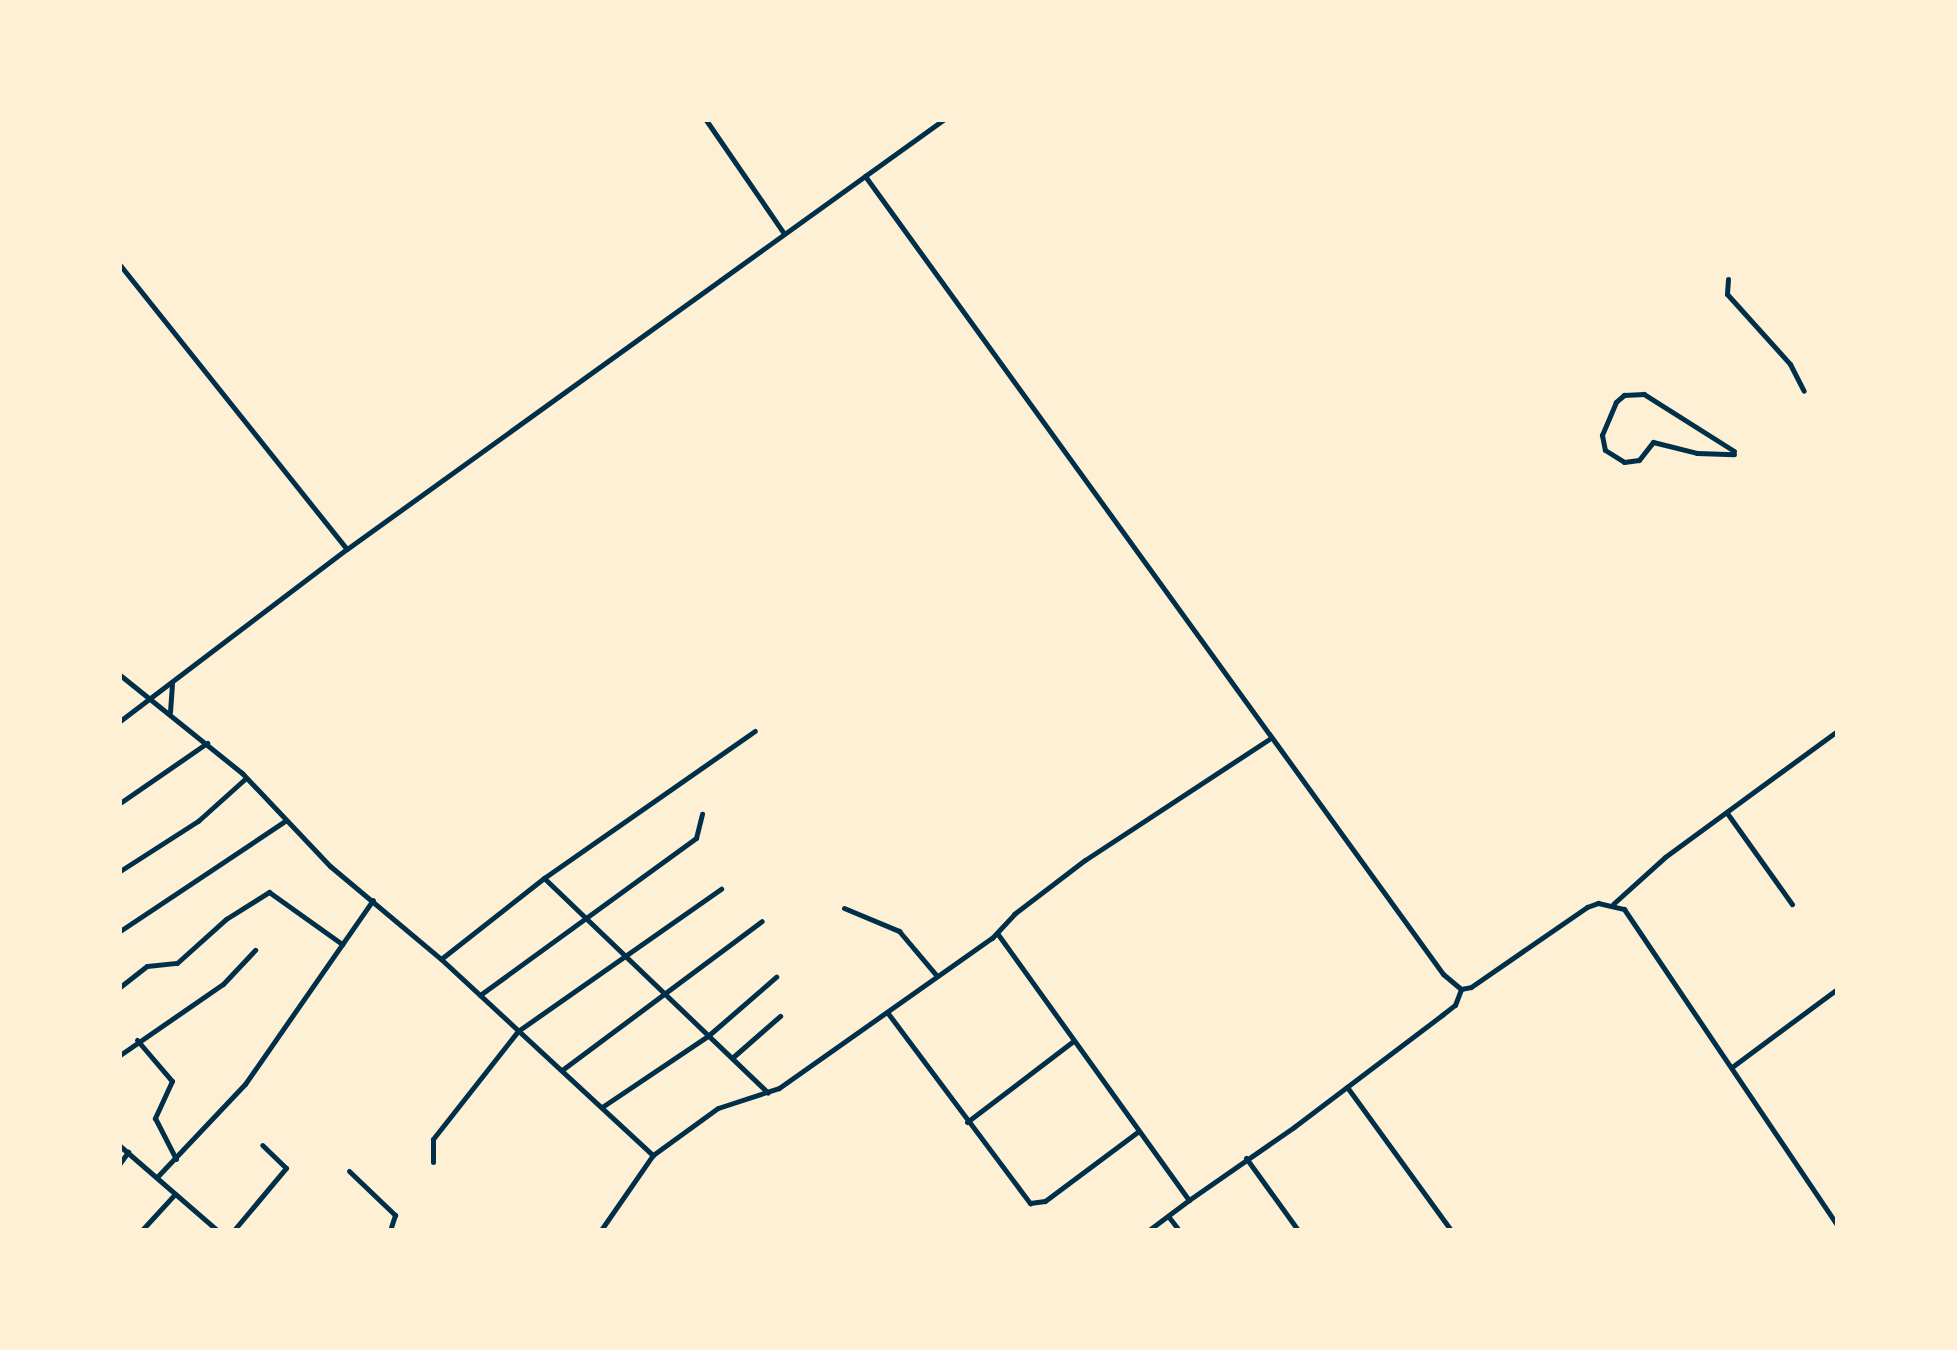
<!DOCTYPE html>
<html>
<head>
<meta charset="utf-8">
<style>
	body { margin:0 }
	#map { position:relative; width:1957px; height:1350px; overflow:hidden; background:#fdf0d5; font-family:Commissioner,sans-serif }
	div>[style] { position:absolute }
	.minor>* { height:5px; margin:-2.5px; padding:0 2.5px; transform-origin:2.5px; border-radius:2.5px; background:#003049 }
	span { translate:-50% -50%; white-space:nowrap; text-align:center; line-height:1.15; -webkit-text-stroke:10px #fdf0d5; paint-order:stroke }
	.frame { position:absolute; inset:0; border:122px solid #fdf0d5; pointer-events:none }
</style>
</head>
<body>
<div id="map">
	<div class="minor">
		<i style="left:706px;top:120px;width:136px;rotate:55.5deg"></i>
		<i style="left:943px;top:120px;width:96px;rotate:144.3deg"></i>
		<i style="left:865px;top:176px;width:985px;rotate:54.08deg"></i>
		<i style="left:1443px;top:974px;width:23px;rotate:40deg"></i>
		<i style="left:1461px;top:989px;width:10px;rotate:-11deg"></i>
		<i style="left:1471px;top:987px;width:141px;rotate:-34.6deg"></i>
		<i style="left:1587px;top:907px;width:12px;rotate:-20deg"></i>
		<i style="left:1598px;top:903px;width:27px;rotate:13deg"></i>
		<i style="left:1624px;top:909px;width:381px;rotate:56deg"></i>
		<i style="left:120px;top:265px;width:362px;rotate:51.4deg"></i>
		<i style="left:1728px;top:279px;width:15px;rotate:94deg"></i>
		<i style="left:1727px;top:294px;width:94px;rotate:48deg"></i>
		<i style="left:1790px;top:364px;width:30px;rotate:63deg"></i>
		<i style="left:1734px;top:451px;width:107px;rotate:-147.7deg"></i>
		<i style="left:1644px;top:394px;width:20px;rotate:177deg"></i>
		<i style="left:1624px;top:395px;width:11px;rotate:139deg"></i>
		<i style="left:1616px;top:402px;width:36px;rotate:113deg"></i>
		<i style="left:1602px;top:435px;width:15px;rotate:79deg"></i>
		<i style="left:1605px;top:450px;width:22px;rotate:32deg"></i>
		<i style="left:1624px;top:462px;width:15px;rotate:-8deg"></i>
		<i style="left:1639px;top:460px;width:23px;rotate:-52deg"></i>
		<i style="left:1653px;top:442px;width:45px;rotate:14deg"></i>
		<i style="left:1697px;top:453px;width:37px;rotate:2deg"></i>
		<i style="left:120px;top:675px;width:156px;rotate:38.8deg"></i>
		<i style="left:242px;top:773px;width:128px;rotate:46.6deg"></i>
		<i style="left:330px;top:866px;width:145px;rotate:40deg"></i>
		<i style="left:441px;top:959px;width:289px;rotate:42.8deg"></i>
		<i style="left:170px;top:712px;width:28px;rotate:-86deg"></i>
		<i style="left:120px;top:721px;width:285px;rotate:-37.2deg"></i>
		<i style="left:347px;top:549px;width:638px;rotate:-35.76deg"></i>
		<i style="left:120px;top:803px;width:106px;rotate:-34.6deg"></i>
		<i style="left:1727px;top:813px;width:112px;rotate:54.5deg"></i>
		<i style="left:120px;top:871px;width:93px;rotate:-32.7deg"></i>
		<i style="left:198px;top:821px;width:64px;rotate:-41.9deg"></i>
		<i style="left:544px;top:878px;width:310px;rotate:43.8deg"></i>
		<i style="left:1613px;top:904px;width:70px;rotate:-42.1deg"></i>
		<i style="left:1665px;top:857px;width:213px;rotate:-36.2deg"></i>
		<i style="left:844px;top:908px;width:60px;rotate:22.7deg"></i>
		<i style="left:899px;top:931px;width:59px;rotate:49.8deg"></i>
		<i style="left:120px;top:931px;width:198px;rotate:-33.7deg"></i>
		<i style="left:997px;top:933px;width:329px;rotate:54.3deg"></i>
		<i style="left:1189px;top:1200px;width:128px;rotate:-34.8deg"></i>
		<i style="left:1294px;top:1127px;width:186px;rotate:-37.1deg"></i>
		<i style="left:1442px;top:1015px;width:16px;rotate:-38deg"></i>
		<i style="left:1455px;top:1005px;width:17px;rotate:-69deg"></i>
		<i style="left:441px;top:959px;width:131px;rotate:-38.2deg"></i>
		<i style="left:544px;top:878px;width:257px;rotate:-34.9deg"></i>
		<i style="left:120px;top:987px;width:34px;rotate:-38deg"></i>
		<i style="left:147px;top:966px;width:30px;rotate:-6deg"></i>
		<i style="left:177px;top:963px;width:66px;rotate:-41.9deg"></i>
		<i style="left:226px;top:919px;width:51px;rotate:-32.1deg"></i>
		<i style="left:269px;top:892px;width:90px;rotate:35.5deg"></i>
		<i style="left:480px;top:995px;width:267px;rotate:-36deg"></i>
		<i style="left:696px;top:838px;width:25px;rotate:-76deg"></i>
		<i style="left:887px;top:1012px;width:239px;rotate:53.2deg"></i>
		<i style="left:1030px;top:1203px;width:15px;rotate:-8deg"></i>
		<i style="left:1045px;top:1201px;width:117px;rotate:-36.7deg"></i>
		<i style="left:137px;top:1040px;width:54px;rotate:49.5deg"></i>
		<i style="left:172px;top:1081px;width:41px;rotate:114.7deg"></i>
		<i style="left:155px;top:1118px;width:46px;rotate:62.9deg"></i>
		<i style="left:120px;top:1055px;width:125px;rotate:-34.6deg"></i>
		<i style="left:223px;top:984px;width:47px;rotate:-46.7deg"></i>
		<i style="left:732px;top:1058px;width:64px;rotate:-41.2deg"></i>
		<i style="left:1732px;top:1067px;width:131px;rotate:-36.6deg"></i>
		<i style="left:562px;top:1070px;width:249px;rotate:-36.7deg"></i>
		<i style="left:1347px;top:1087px;width:177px;rotate:54deg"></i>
		<i style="left:602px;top:1107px;width:129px;rotate:-33.9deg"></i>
		<i style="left:709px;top:1035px;width:89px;rotate:-40.9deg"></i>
		<i style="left:967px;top:1122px;width:132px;rotate:-37.3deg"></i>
		<i style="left:120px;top:1146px;width:128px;rotate:40.9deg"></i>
		<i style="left:1246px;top:1158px;width:89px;rotate:54.2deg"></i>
		<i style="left:433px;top:1162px;width:23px;rotate:-90deg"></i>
		<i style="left:433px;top:1139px;width:137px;rotate:-51.8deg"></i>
		<i style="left:518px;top:1031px;width:248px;rotate:-35deg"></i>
		<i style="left:120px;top:1163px;width:14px;rotate:-54deg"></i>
		<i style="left:349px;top:1171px;width:64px;rotate:43.7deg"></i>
		<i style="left:395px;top:1215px;width:16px;rotate:108deg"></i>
		<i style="left:157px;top:1177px;width:128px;rotate:-46.6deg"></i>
		<i style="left:245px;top:1084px;width:224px;rotate:-55.2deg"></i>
		<i style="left:1168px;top:1216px;width:18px;rotate:52deg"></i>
		<i style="left:142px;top:1230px;width:49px;rotate:-47.5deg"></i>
		<i style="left:234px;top:1230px;width:81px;rotate:-50deg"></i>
		<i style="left:286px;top:1168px;width:33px;rotate:-136deg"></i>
		<i style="left:601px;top:1230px;width:91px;rotate:-55.3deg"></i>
		<i style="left:653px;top:1155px;width:80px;rotate:-35.9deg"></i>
		<i style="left:718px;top:1108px;width:64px;rotate:-18.2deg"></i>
		<i style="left:779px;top:1088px;width:261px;rotate:-35.2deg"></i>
		<i style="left:992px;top:938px;width:33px;rotate:-47deg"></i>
		<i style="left:1014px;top:914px;width:89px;rotate:-37.3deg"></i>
		<i style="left:1085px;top:860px;width:220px;rotate:-33.3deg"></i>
		<i style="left:1149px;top:1230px;width:50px;rotate:-36.9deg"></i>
	</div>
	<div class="frame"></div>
</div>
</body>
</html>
